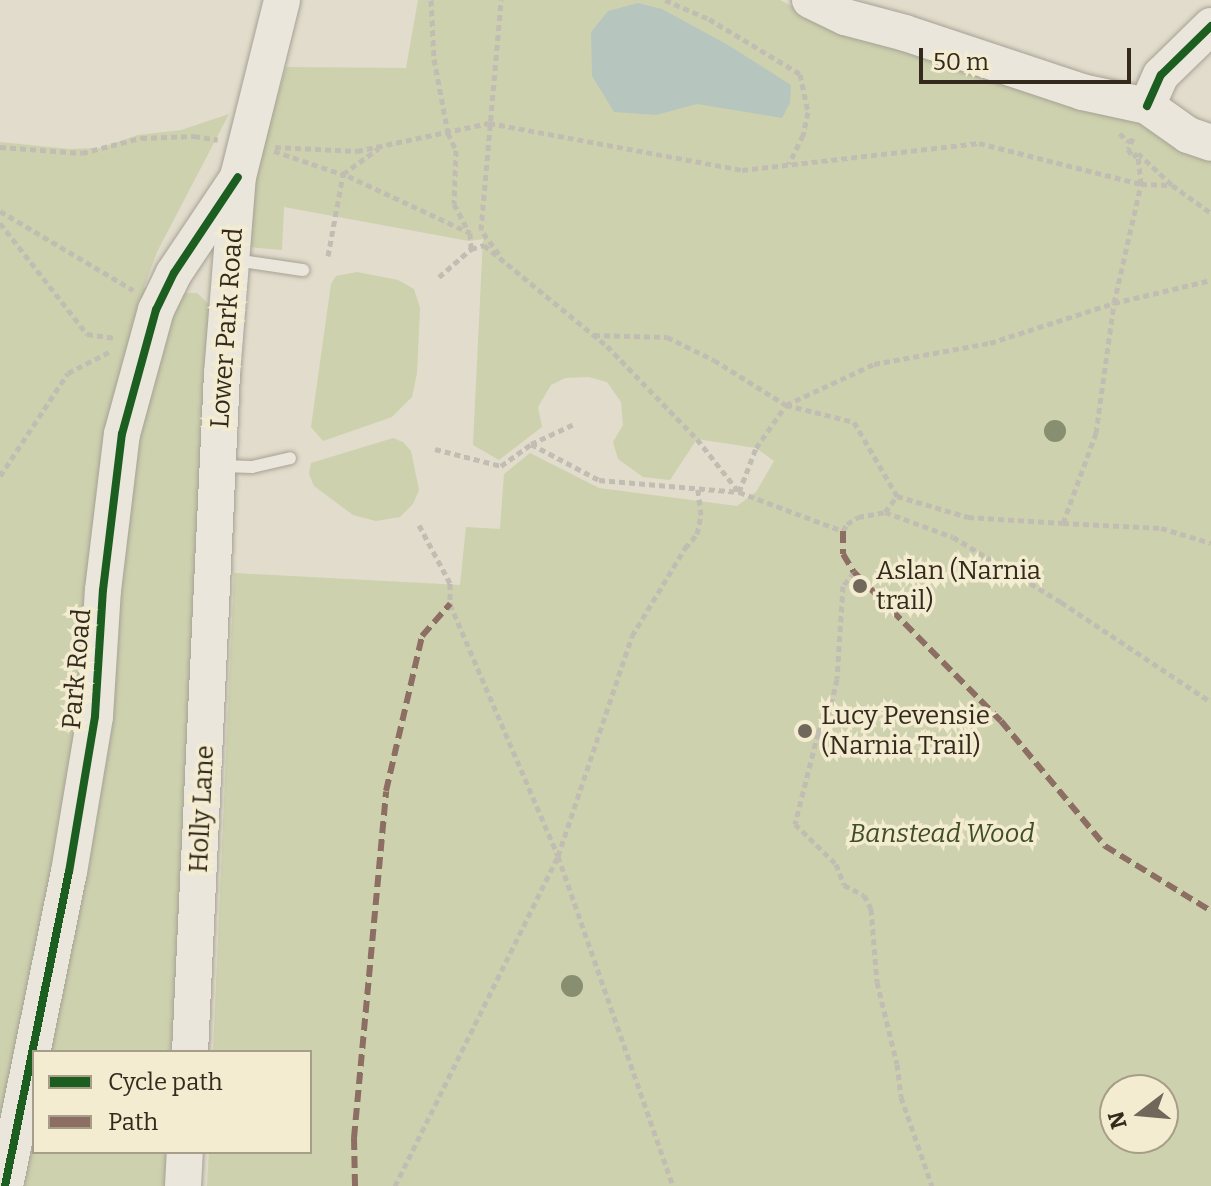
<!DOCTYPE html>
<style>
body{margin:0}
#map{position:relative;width:1211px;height:1186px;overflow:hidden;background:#e1dccb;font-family:Bitter,serif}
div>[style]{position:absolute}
.green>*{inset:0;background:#cdd1ae}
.water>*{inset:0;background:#b6c6be}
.path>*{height:5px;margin-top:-2.5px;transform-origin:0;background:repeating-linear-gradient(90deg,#c2bdb3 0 6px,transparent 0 10px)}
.roads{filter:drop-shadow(0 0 2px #a6a194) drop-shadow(0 0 2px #a6a194)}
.lane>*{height:12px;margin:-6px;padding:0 6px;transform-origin:6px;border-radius:6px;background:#eae6db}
.secondary>*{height:36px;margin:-18px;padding:0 18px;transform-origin:18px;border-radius:18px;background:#eae6db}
.quiet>*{height:6px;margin-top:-3px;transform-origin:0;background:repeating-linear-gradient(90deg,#8d6e63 0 12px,transparent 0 18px)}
.cycleway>*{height:8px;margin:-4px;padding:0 4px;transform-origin:4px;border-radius:4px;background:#1b5e20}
.trees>*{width:22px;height:22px;margin:-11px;border-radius:50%;background:#888e70}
.dots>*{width:22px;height:22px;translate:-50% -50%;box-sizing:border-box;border:4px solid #f3ecd0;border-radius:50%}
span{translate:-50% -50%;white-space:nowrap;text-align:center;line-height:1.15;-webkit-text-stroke:7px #f3ecd0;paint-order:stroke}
.street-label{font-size:26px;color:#332a1d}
.poi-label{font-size:26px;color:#332a1d}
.left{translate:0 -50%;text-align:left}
.park-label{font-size:26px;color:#404e25;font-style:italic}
.legend{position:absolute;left:32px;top:1050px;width:280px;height:104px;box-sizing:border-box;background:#f3ecd0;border:2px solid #a69e88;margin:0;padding:10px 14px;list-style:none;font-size:24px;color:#332a1d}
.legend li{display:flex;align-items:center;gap:16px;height:40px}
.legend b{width:40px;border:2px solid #a69e88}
.north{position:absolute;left:1099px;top:1074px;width:80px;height:80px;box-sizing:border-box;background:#f3ecd0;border:2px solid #a69e88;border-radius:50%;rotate:254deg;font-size:22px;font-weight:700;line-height:32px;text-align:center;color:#332a1d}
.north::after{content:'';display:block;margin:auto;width:28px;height:36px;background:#70685a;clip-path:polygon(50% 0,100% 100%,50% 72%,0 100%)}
.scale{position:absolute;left:919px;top:48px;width:212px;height:36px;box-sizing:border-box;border:4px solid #332a1d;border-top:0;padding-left:10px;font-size:24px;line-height:28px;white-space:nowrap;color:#332a1d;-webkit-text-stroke:6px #f3ecd0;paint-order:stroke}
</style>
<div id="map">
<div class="green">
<div style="clip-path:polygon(evenodd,418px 0,780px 0,834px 28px,1211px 143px,1211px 1186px,207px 1186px,209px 1152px,310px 1152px,310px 1052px,213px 1052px,234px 573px,460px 585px,466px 527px,500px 529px,504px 474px,530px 453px,599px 488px,737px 506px,756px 492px,774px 461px,756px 448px,697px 439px,670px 480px,643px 477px,618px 459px,613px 442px,623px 425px,621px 402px,607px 382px,589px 377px,565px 378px,551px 385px,538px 407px,542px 427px,499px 460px,473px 445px,483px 239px,469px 241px,284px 207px,282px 250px,250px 247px,254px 179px,286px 67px,406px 68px,418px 0,1115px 1090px,1163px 1090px,1163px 1138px,1115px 1138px,1115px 1090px)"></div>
<div style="clip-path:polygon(229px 114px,157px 252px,144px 287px,175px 301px,185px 293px,197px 293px,210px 305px,190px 805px,171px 1052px,34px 1052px,34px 1152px,169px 1152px,169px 1186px,0 1186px,0 142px,70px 149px,100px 148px,138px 135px,181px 130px)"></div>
<div style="clip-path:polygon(357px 272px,398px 280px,414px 289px,420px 308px,417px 373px,412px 397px,392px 417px,323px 441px,311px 427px,331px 284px,336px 276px)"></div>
<div style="clip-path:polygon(393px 438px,403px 442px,411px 451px,419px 490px,413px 504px,400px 517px,376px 521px,353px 515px,314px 486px,309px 474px,311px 463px)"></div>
</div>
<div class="water">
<div style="clip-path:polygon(638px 3px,662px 9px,728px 45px,791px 85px,790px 103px,782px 118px,697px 104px,656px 115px,614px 112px,592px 76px,591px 32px,608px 11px)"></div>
</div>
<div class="path">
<div style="left:431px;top:0;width:59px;rotate:87.1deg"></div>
<div style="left:434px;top:59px;width:75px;rotate:79.3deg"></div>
<div style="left:448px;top:133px;width:19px;rotate:65deg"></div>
<div style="left:456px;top:150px;width:54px;rotate:92.1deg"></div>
<div style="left:454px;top:204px;width:32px;rotate:62deg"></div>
<div style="left:665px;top:0;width:48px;rotate:23.4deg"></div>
<div style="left:709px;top:19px;width:106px;rotate:31.1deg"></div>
<div style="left:800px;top:74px;width:39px;rotate:78deg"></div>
<div style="left:808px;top:112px;width:24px;rotate:102deg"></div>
<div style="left:803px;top:135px;width:32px;rotate:116deg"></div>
<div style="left:1120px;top:133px;width:11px;rotate:52deg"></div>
<div style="left:1127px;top:142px;width:10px;rotate:-24deg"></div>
<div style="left:1133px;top:138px;width:12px;rotate:114deg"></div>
<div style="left:1128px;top:149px;width:9px;rotate:58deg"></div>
<div style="left:1133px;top:157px;width:6px;rotate:-39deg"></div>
<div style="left:1138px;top:153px;width:47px;rotate:43.3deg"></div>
<div style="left:1172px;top:185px;width:48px;rotate:35.7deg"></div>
<div style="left:0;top:147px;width:82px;rotate:4.2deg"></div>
<div style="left:82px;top:153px;width:61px;rotate:-14.3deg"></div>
<div style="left:141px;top:138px;width:53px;rotate:-2.2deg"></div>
<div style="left:194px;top:136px;width:24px;rotate:9deg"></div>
<div style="left:275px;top:147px;width:82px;rotate:2.8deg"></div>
<div style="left:357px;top:151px;width:135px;rotate:-12deg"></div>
<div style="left:489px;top:123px;width:257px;rotate:10.5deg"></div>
<div style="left:742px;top:170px;width:239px;rotate:-6.5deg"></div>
<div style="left:979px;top:143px;width:167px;rotate:14.2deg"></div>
<div style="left:1141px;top:184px;width:31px;rotate:2deg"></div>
<div style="left:274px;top:151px;width:78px;rotate:18.7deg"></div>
<div style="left:348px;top:176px;width:135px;rotate:25deg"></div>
<div style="left:470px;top:233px;width:16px;rotate:86deg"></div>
<div style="left:471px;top:249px;width:14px;rotate:-17deg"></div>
<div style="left:484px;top:245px;width:159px;rotate:39.4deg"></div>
<div style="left:607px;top:346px;width:129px;rotate:45.9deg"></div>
<div style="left:697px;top:439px;width:68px;rotate:51.6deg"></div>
<div style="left:739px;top:492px;width:111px;rotate:20.6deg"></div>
<div style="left:843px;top:531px;width:8px;rotate:-60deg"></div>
<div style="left:847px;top:524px;width:13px;rotate:-32deg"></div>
<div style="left:858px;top:517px;width:27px;rotate:-10deg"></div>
<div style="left:885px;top:512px;width:72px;rotate:20.2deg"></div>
<div style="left:953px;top:537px;width:126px;rotate:31deg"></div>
<div style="left:1061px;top:602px;width:180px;rotate:33.7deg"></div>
<div style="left:0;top:211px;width:155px;rotate:30.7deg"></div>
<div style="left:0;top:223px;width:141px;rotate:51.9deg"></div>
<div style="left:87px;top:334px;width:29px;rotate:8deg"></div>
<div style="left:499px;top:254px;width:30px;rotate:-127deg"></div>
<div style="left:481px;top:230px;width:231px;rotate:-85deg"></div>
<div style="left:328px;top:256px;width:83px;rotate:-79.6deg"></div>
<div style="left:343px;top:174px;width:44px;rotate:-35.8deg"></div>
<div style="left:439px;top:277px;width:43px;rotate:-41.2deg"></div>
<div style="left:594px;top:335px;width:73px;rotate:1.6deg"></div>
<div style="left:667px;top:337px;width:52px;rotate:26.1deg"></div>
<div style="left:714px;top:360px;width:85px;rotate:32deg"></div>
<div style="left:786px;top:405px;width:70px;rotate:14deg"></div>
<div style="left:854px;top:422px;width:86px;rotate:59.8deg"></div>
<div style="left:531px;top:444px;width:47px;rotate:-24.9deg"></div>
<div style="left:435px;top:449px;width:68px;rotate:14.4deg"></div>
<div style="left:501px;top:466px;width:37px;rotate:-36deg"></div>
<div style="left:531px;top:444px;width:77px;rotate:27.9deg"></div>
<div style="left:599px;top:480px;width:141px;rotate:4.9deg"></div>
<div style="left:739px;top:492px;width:47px;rotate:-68.9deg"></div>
<div style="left:756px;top:448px;width:52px;rotate:-55.1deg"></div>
<div style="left:786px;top:405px;width:97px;rotate:-25deg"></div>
<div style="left:874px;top:364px;width:118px;rotate:-10.3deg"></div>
<div style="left:990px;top:343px;width:130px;rotate:-17.9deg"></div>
<div style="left:1114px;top:303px;width:122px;rotate:-77.2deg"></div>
<div style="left:1141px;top:184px;width:31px;rotate:-96deg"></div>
<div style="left:0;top:476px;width:123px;rotate:-56.6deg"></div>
<div style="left:68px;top:373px;width:48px;rotate:-27.1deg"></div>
<div style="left:885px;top:512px;width:20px;rotate:-53deg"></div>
<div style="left:897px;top:496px;width:74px;rotate:16.5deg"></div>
<div style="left:968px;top:517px;width:95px;rotate:3.6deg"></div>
<div style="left:1063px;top:523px;width:96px;rotate:-69.9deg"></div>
<div style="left:1096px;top:433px;width:131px;rotate:-82.1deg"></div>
<div style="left:1114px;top:303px;width:100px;rotate:-13.3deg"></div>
<div style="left:1063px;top:523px;width:98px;rotate:2.9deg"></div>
<div style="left:1161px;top:528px;width:52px;rotate:16.7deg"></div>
<div style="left:419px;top:525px;width:66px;rotate:61.9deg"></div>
<div style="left:450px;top:583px;width:21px;rotate:90deg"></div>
<div style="left:450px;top:604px;width:274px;rotate:66.8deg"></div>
<div style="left:558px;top:856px;width:349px;rotate:70.8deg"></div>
<div style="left:854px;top:572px;width:18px;rotate:128deg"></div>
<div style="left:843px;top:586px;width:93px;rotate:93.7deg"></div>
<div style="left:837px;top:679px;width:32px;rotate:103deg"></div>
<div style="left:830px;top:710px;width:26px;rotate:118deg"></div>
<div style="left:818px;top:733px;width:94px;rotate:104.2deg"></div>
<div style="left:795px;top:824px;width:57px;rotate:44.3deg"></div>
<div style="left:836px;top:864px;width:22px;rotate:69deg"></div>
<div style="left:844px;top:885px;width:22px;rotate:27deg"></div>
<div style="left:864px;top:895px;width:16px;rotate:63deg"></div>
<div style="left:871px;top:909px;width:73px;rotate:85.3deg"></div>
<div style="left:877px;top:982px;width:84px;rotate:76.3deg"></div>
<div style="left:897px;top:1064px;width:33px;rotate:83deg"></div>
<div style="left:901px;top:1097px;width:94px;rotate:70.8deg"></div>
<div style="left:395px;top:1186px;width:368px;rotate:-63.7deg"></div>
<div style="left:558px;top:856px;width:232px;rotate:-71.4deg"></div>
<div style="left:632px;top:636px;width:103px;rotate:-58.9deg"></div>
<div style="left:685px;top:548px;width:18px;rotate:-49deg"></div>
<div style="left:697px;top:534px;width:19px;rotate:-78deg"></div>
<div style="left:701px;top:515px;width:26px;rotate:-97deg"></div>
</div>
<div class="roads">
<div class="lane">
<div style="left:235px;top:260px;width:69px;rotate:8.4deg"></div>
<div style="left:222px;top:466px;width:30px;rotate:2deg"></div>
<div style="left:252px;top:467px;width:39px;rotate:-13deg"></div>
</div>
<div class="secondary">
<div style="left:810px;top:0;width:39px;rotate:26deg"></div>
<div style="left:845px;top:17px;width:62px;rotate:14.9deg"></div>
<div style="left:905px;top:33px;width:187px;rotate:18.4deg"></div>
<div style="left:1082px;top:92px;width:66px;rotate:12.2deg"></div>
<div style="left:1147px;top:106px;width:50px;rotate:35.3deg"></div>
<div style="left:1188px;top:135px;width:24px;rotate:19deg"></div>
<div style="left:1147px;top:106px;width:34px;rotate:-66deg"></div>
<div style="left:1161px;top:75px;width:70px;rotate:-44.4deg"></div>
<div style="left:190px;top:1052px;width:679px;rotate:-87.3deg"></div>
<div style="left:222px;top:374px;width:198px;rotate:-85.4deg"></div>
<div style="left:238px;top:177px;width:182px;rotate:-76deg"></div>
<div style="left:5px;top:1186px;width:320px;rotate:-78.5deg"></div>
<div style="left:69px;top:872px;width:158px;rotate:-80.5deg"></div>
<div style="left:95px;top:716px;width:126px;rotate:-86.4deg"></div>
<div style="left:103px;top:590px;width:157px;rotate:-83.1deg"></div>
<div style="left:122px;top:434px;width:129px;rotate:-74.7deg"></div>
<div style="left:156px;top:310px;width:41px;rotate:-64.1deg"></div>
<div style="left:174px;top:273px;width:113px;rotate:-56.2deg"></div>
<div style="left:183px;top:1186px;width:34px;rotate:-87deg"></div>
</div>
</div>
<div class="quiet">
<div style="left:843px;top:531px;width:23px;rotate:90deg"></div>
<div style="left:843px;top:554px;width:21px;rotate:59deg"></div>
<div style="left:854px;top:572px;width:209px;rotate:45.4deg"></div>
<div style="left:1001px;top:721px;width:163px;rotate:50.2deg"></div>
<div style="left:1105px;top:846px;width:124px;rotate:31.5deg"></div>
<div style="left:355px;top:1186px;width:48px;rotate:-91.2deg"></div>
<div style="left:354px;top:1138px;width:348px;rotate:-84.7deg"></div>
<div style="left:386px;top:791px;width:159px;rotate:-76.9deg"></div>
<div style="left:422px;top:636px;width:43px;rotate:-48.8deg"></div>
</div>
<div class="cycleway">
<div style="left:1147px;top:106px;width:34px;rotate:-66deg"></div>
<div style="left:1161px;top:75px;width:70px;rotate:-44.4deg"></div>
<div style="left:5px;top:1186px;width:320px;rotate:-78.5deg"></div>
<div style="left:69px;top:872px;width:158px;rotate:-80.5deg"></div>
<div style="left:95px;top:716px;width:126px;rotate:-86.4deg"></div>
<div style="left:103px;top:590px;width:157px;rotate:-83.1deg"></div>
<div style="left:122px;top:434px;width:129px;rotate:-74.7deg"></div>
<div style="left:156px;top:310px;width:41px;rotate:-64.1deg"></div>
<div style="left:174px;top:273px;width:115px;rotate:-56.3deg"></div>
</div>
<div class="trees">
<div style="left:1055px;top:431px"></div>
<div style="left:572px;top:986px"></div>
</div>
<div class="dots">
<div style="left:860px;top:586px;background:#70685a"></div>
<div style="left:805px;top:731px;background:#70685a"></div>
</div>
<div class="street-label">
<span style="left:227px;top:328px;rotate:-86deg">Lower Park Road</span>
<span style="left:77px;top:669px;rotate:-85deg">Park Road</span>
<span style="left:202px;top:809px;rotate:-87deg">Holly Lane</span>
</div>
<div class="poi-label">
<span class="left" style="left:876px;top:586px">Aslan (Narnia<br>trail)</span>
<span class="left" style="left:821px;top:731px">Lucy Pevensie<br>(Narnia Trail)</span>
</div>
<div class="park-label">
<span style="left:942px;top:834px">Banstead Wood</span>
</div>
<ul class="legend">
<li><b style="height:10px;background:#1b5e20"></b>Cycle path</li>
<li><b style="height:10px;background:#8d6e63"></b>Path</li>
</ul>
<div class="north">N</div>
<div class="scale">50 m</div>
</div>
